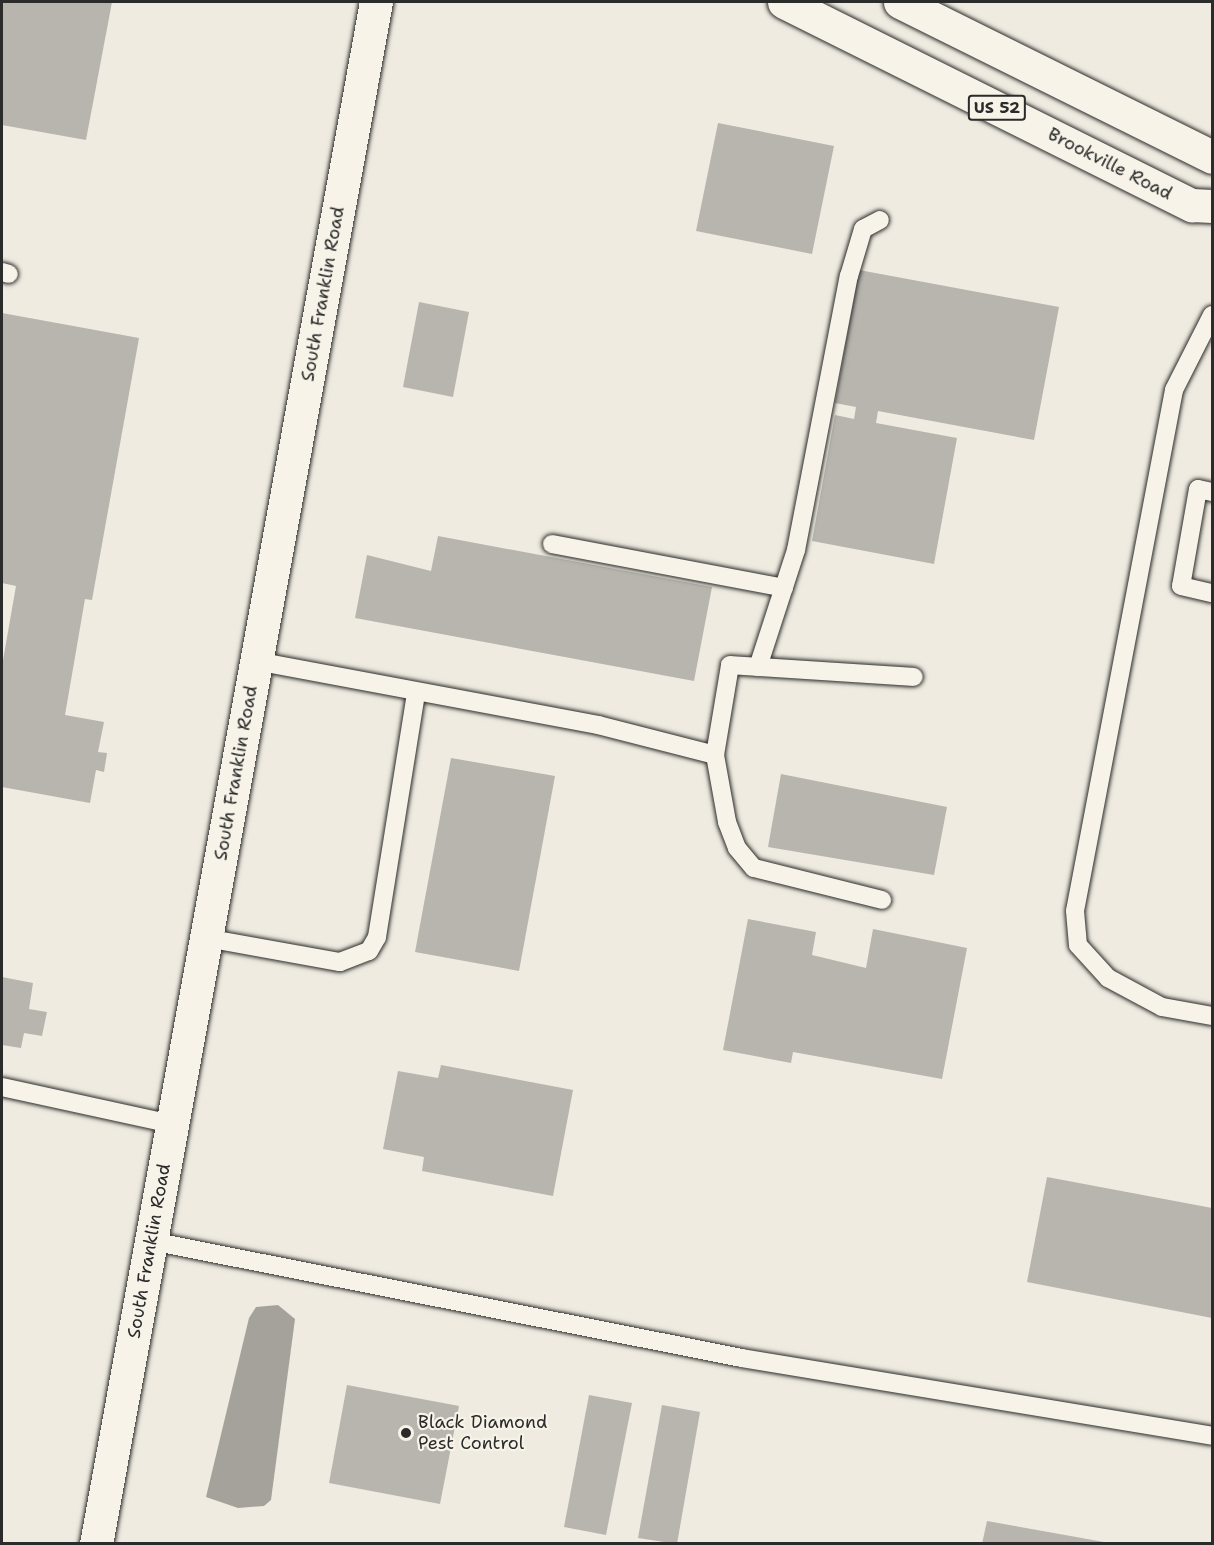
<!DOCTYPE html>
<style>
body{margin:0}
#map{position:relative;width:1214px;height:1545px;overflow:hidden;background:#efebe0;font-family:"Shantell Sans",sans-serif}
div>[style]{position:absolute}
.water>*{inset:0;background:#a4a29a}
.building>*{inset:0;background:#b8b5ae}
.roads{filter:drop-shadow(0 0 2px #2b2b2b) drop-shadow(0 0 2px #2b2b2b)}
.lane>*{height:18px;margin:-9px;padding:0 9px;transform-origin:9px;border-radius:9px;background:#f7f3e8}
.secondary>*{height:33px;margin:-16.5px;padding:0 16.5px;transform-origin:16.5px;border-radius:16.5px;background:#f7f3e8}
.primary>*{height:33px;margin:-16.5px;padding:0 16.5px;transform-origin:16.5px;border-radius:16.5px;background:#f7f3e8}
.dots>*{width:16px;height:16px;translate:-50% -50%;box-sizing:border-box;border:3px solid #f7f3e8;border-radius:50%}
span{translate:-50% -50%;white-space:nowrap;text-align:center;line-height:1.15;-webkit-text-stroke:4.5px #f7f3e8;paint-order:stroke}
.shield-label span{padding:2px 4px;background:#f7f3e8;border:2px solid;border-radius:4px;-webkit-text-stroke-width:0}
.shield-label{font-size:16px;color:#2b2b2b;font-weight:700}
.street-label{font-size:18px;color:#2b2b2b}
.poi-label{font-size:18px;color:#2b2b2b}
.left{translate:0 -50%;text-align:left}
.frame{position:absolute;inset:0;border:3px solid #2b2b2b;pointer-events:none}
</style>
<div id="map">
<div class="water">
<div style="clip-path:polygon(278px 1305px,295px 1319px,271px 1500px,264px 1506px,238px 1508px,206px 1497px,249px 1318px,256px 1307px)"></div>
</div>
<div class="building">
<div style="clip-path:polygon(2px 2px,112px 2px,86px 140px,2px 125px)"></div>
<div style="clip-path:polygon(718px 123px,834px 146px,812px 254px,696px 231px)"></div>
<div style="clip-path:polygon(859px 270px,1059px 307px,1034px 440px,878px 411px,876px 423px,957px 438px,934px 564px,812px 541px,835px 415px,854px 419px,856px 407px,835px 403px)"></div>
<div style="clip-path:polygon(419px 302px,469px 312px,453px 397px,403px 387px)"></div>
<div style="clip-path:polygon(2px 313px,139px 338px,92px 600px,85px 599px,65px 715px,104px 722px,98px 752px,107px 753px,104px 772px,96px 770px,90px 803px,2px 787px,2px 666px,16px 586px,2px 583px)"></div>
<div style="clip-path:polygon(438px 536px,712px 587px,694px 681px,355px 618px,367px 555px,431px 571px)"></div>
<div style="clip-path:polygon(451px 758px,555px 776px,519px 971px,415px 952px)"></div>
<div style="clip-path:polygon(781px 774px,947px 807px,934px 875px,768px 847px)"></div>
<div style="clip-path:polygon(748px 919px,816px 932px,812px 955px,866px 968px,873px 929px,967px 948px,942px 1079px,793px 1052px,791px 1063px,723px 1050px)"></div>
<div style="clip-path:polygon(2px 977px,33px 983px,29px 1009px,47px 1012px,42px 1036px,24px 1033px,21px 1048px,2px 1045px)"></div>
<div style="clip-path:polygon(441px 1065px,573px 1090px,553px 1196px,422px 1171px,424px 1157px,383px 1149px,398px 1071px,438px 1078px)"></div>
<div style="clip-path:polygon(1047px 1177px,1212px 1208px,1212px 1318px,1027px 1282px)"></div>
<div style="clip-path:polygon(347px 1385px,459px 1406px,440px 1504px,329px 1483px)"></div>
<div style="clip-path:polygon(589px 1395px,632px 1403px,606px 1535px,564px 1527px)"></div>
<div style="clip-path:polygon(662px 1405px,700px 1412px,677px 1544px,638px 1538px)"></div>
<div style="clip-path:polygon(987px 1521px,1104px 1542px,1103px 1544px,982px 1544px)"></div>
</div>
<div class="roads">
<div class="lane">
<div style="left:2px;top:272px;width:7px;rotate:16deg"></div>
<div style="left:1212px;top:315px;width:84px;rotate:116.9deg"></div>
<div style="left:1174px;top:390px;width:530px;rotate:100.76deg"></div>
<div style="left:1075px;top:911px;width:34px;rotate:85deg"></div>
<div style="left:1078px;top:945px;width:45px;rotate:47.7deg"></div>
<div style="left:1108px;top:978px;width:61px;rotate:28.2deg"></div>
<div style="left:1162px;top:1007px;width:51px;rotate:10.2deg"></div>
<div style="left:1212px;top:492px;width:14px;rotate:-168deg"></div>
<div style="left:1198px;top:489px;width:98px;rotate:99.9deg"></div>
<div style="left:1181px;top:586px;width:32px;rotate:13deg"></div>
<div style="left:552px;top:544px;width:236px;rotate:10.7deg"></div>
<div style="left:256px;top:661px;width:348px;rotate:10.6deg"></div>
<div style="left:598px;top:725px;width:121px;rotate:14.4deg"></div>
<div style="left:715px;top:755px;width:91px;rotate:-80.5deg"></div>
<div style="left:730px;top:665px;width:184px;rotate:3.7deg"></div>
<div style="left:758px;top:667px;width:123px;rotate:-72deg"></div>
<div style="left:796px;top:550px;width:279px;rotate:-79.1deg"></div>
<div style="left:849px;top:276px;width:49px;rotate:-73.4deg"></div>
<div style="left:863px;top:229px;width:19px;rotate:-28deg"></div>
<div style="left:715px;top:755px;width:68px;rotate:79.8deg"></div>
<div style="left:727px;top:822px;width:28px;rotate:69deg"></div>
<div style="left:737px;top:848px;width:26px;rotate:50deg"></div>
<div style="left:754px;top:868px;width:132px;rotate:14deg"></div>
<div style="left:206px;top:938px;width:136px;rotate:10.2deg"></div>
<div style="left:340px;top:962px;width:31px;rotate:-21deg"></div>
<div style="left:369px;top:951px;width:16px;rotate:-60deg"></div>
<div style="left:377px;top:937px;width:247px;rotate:-80.9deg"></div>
<div style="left:2px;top:1087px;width:174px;rotate:12.3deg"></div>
<div style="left:151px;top:1241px;width:602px;rotate:11.2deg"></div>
<div style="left:742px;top:1358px;width:476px;rotate:9.4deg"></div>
</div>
<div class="secondary">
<div style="left:96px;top:1544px;width:1567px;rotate:-79.71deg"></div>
</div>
<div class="primary">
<div style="left:784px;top:2px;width:456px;rotate:26.5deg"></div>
<div style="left:1192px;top:205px;width:20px;rotate:3deg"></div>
<div style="left:900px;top:2px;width:348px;rotate:26.4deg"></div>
</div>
</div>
<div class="dots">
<div style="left:406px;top:1433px;background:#2b2b2b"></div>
</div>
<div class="shield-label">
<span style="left:997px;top:108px">US 52</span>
</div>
<div class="street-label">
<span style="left:1110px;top:164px;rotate:27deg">Brookville Road</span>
<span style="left:323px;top:294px;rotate:-80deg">South Franklin Road</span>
<span style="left:236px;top:773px;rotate:-80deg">South Franklin Road</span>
<span style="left:149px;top:1251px;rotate:-80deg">South Franklin Road</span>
</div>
<div class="poi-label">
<span class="left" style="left:418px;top:1433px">Black Diamond<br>Pest Control</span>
</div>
<div class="frame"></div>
</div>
